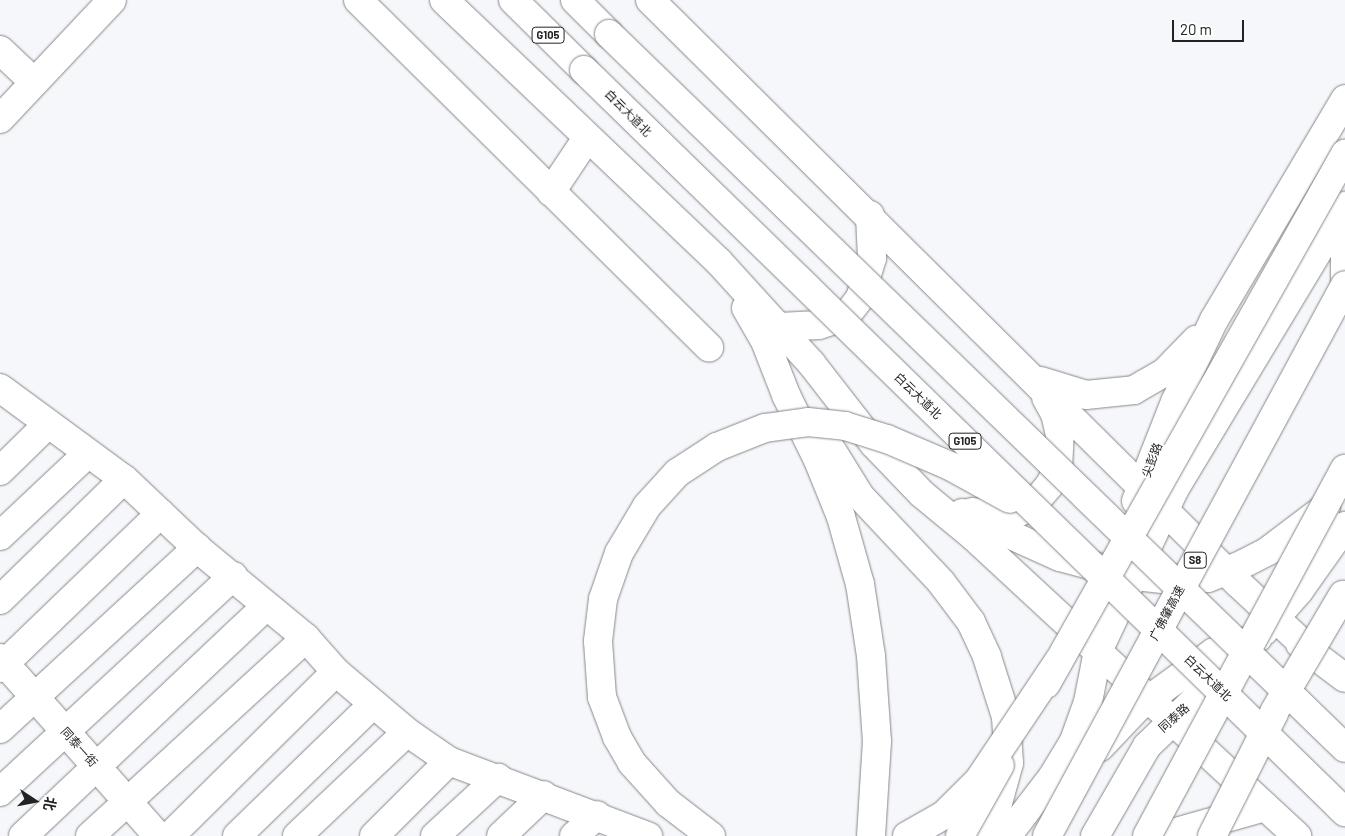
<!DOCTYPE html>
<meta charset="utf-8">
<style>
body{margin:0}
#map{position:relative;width:1345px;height:836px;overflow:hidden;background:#f6f7fa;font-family:Barlow,"Noto Sans SC",sans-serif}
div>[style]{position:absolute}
.roads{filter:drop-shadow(0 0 1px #868789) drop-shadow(0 0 1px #868789)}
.minor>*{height:28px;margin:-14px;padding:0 14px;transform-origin:14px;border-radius:14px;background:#fff}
.highway>*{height:28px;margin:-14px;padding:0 14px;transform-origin:14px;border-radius:14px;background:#fff}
.bridges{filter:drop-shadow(0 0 1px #868789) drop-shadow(0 0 1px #868789)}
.major-bridge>*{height:28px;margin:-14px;padding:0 14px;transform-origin:14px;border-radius:14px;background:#fff}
.highway-bridge>*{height:28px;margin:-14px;padding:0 14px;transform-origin:14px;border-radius:14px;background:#fff}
span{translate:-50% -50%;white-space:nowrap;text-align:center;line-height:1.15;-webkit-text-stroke:4px #fff;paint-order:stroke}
.shield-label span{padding:1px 4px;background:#fff;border:1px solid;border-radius:4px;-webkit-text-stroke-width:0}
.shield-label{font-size:11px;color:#222324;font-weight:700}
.street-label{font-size:12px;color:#222324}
.north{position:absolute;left:10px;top:776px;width:50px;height:50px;-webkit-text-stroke:4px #fff;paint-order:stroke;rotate:101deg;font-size:14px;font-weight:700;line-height:20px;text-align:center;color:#222324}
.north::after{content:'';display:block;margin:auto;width:18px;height:22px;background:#222324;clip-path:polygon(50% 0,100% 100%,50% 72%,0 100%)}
.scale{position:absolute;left:1172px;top:20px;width:72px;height:22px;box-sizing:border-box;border:2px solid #222324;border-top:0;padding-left:6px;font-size:15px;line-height:18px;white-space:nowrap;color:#222324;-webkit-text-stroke:4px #fff;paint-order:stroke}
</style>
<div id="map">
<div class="roads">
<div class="minor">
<div style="left:358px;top:0;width:494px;rotate:44.7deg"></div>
<div style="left:444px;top:0;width:380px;rotate:43.6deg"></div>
<div style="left:719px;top:262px;width:137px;rotate:47.7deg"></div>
<div style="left:811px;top:363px;width:103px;rotate:52.1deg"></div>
<div style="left:874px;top:444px;width:69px;rotate:46.2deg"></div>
<div style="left:922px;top:494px;width:66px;rotate:39.5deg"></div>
<div style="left:973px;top:536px;width:442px;rotate:42.8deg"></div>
<div style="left:650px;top:0;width:829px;rotate:44.76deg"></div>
<div style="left:1239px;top:584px;width:104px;rotate:43.1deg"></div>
<div style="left:0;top:50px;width:47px;rotate:43.3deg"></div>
<div style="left:0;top:119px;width:163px;rotate:-46.7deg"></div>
<div style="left:551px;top:192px;width:65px;rotate:-56.3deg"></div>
<div style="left:1345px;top:246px;width:32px;rotate:90deg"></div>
<div style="left:746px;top:308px;width:38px;rotate:60deg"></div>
<div style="left:765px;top:341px;width:58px;rotate:68.7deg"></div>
<div style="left:786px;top:395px;width:72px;rotate:63.8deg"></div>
<div style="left:818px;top:460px;width:61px;rotate:68deg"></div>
<div style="left:841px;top:517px;width:70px;rotate:74.2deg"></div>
<div style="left:860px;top:584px;width:73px;rotate:81.3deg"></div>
<div style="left:871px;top:656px;width:85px;rotate:86deg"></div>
<div style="left:877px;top:741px;width:95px;rotate:93.6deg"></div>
<div style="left:779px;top:327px;width:40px;rotate:-2.9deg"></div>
<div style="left:819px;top:325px;width:28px;rotate:-18deg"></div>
<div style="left:846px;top:316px;width:23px;rotate:-52deg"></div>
<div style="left:860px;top:298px;width:42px;rotate:-73.3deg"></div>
<div style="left:872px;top:258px;width:43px;rotate:-92.7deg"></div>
<div style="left:1041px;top:381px;width:47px;rotate:17.3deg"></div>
<div style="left:1086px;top:395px;width:48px;rotate:-5.9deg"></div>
<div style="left:1134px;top:390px;width:36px;rotate:-30deg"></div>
<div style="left:1165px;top:372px;width:45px;rotate:-45.9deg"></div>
<div style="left:0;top:388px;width:154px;rotate:36.3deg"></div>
<div style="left:124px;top:479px;width:100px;rotate:43.4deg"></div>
<div style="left:197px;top:548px;width:141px;rotate:39.5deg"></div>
<div style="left:306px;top:638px;width:45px;rotate:48.6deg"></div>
<div style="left:336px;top:672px;width:93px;rotate:40.2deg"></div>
<div style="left:407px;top:732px;width:51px;rotate:34.6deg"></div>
<div style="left:449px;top:761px;width:213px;rotate:20.7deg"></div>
<div style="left:823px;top:436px;width:70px;rotate:58.3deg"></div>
<div style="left:860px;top:496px;width:118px;rotate:46.7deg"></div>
<div style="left:941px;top:582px;width:50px;rotate:53.1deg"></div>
<div style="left:971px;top:622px;width:38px;rotate:65deg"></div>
<div style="left:987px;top:657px;width:63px;rotate:72.4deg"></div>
<div style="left:1006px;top:717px;width:46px;rotate:86.3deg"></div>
<div style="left:1009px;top:763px;width:76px;rotate:105.3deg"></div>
<div style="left:0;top:471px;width:67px;rotate:-44.4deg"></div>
<div style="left:1136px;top:501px;width:106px;rotate:-68.5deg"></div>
<div style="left:1175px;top:402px;width:91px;rotate:-64.6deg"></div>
<div style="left:1214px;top:320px;width:257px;rotate:-59.3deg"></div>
<div style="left:972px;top:512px;width:34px;rotate:7deg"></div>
<div style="left:1006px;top:516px;width:11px;rotate:-15deg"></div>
<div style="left:1017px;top:513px;width:17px;rotate:-25deg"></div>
<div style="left:1032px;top:506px;width:26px;rotate:-50deg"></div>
<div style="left:1049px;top:486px;width:20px;rotate:-63deg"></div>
<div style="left:1058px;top:468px;width:33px;rotate:-87deg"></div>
<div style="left:1060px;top:435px;width:22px;rotate:-103deg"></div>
<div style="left:1055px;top:414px;width:18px;rotate:-119deg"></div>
<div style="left:962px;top:513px;width:107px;rotate:24.2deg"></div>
<div style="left:1060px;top:557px;width:69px;rotate:15deg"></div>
<div style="left:1127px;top:575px;width:42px;rotate:6.8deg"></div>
<div style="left:1169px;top:580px;width:39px;rotate:-3deg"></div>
<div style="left:1208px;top:578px;width:31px;rotate:-21deg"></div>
<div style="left:1237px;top:567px;width:35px;rotate:-27deg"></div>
<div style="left:1268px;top:551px;width:73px;rotate:-37.2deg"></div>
<div style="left:0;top:536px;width:120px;rotate:-43.3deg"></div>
<div style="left:0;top:600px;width:173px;rotate:-44.3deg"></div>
<div style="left:1264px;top:631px;width:53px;rotate:-48.8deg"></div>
<div style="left:1299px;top:591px;width:80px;rotate:-54.7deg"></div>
<div style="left:1300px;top:644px;width:56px;rotate:37.1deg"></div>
<div style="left:0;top:658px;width:238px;rotate:48.4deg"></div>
<div style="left:0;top:668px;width:223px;rotate:-43.9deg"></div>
<div style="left:0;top:729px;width:268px;rotate:-42.6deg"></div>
<div style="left:1100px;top:747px;width:54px;rotate:-46.5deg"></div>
<div style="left:1137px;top:708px;width:95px;rotate:-36deg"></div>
<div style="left:1214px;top:652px;width:46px;rotate:-17.7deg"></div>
<div style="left:0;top:792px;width:318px;rotate:-42.8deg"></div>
<div style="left:23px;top:836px;width:335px;rotate:-43.4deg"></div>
<div style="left:90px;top:836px;width:293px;rotate:-42.5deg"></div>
<div style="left:170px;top:836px;width:233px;rotate:-44.7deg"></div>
<div style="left:237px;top:836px;width:190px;rotate:-44.1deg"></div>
<div style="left:297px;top:836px;width:151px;rotate:-43.4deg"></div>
<div style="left:374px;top:836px;width:106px;rotate:-45deg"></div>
<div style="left:435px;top:836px;width:86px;rotate:-42.6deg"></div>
<div style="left:501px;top:836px;width:59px;rotate:-43.6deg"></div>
<div style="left:574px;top:836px;width:31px;rotate:-42deg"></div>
<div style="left:1007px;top:836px;width:76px;rotate:-52.5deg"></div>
<div style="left:1053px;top:776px;width:41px;rotate:-59deg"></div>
<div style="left:1074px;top:741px;width:41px;rotate:-70.3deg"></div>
<div style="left:1088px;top:702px;width:67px;rotate:-78.9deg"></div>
<div style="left:1095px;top:836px;width:104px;rotate:-60deg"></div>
<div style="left:1147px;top:746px;width:114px;rotate:-43.9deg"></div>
<div style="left:1162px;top:836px;width:107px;rotate:-15.7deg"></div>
</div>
<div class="highway">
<div style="left:513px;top:0;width:100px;rotate:44.6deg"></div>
<div style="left:575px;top:0;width:48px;rotate:45deg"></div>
<div style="left:1098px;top:651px;width:178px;rotate:-64.7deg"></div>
<div style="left:1174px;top:490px;width:332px;rotate:-58.9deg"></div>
</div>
</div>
<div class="bridges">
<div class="major-bridge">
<div style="left:1046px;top:684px;width:609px;rotate:-60.57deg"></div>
<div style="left:1274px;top:712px;width:136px;rotate:-59.5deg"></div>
<div style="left:960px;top:836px;width:81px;rotate:-60.6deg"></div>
</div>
<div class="highway-bridge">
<div style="left:609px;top:34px;width:1025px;rotate:44.13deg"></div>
<div style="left:584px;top:70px;width:1063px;rotate:44.28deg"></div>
<div style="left:711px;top:836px;width:54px;rotate:-142.5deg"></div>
<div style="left:668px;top:803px;width:54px;rotate:-132deg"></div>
<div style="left:632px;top:763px;width:30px;rotate:-120deg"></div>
<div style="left:617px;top:737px;width:43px;rotate:-110.6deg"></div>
<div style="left:602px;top:697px;width:56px;rotate:-94.1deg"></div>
<div style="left:598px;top:641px;width:42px;rotate:-83.2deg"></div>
<div style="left:603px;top:599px;width:49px;rotate:-70.8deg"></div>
<div style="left:619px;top:553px;width:55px;rotate:-59.2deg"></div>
<div style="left:647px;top:506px;width:45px;rotate:-47.7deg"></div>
<div style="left:677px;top:473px;width:48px;rotate:-33deg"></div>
<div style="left:717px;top:447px;width:52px;rotate:-21.6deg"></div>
<div style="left:765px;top:428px;width:43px;rotate:-7.9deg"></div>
<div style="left:808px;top:422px;width:37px;rotate:6deg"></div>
<div style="left:845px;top:426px;width:44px;rotate:17.2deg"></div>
<div style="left:887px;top:439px;width:69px;rotate:23.2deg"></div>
<div style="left:950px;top:466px;width:68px;rotate:28.8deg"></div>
<div style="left:907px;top:836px;width:43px;rotate:-29.6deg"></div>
<div style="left:944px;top:815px;width:49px;rotate:-45deg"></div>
<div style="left:979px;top:780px;width:142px;rotate:-56.2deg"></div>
<div style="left:1047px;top:836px;width:626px;rotate:-61.59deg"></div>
<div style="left:1147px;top:836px;width:417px;rotate:-61.7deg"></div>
<div style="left:1212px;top:836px;width:138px;rotate:-63.2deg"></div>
</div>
</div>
<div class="shield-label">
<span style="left:548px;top:35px">G105</span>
<span style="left:965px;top:441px">G105</span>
<span style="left:1195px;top:560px">S8</span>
</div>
<div class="street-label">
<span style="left:628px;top:113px;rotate:45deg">白云大道北</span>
<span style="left:918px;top:396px;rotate:44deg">白云大道北</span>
<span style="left:1152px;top:460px;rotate:-69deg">尖彭路</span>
<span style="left:1167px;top:613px;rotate:-62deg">广佛肇高速</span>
<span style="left:1208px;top:678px;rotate:44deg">白云大道北</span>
<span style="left:1174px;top:718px;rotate:-42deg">同泰路</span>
<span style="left:79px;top:747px;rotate:48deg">同泰一街</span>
</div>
<div class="north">北</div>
<div class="scale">20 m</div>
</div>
